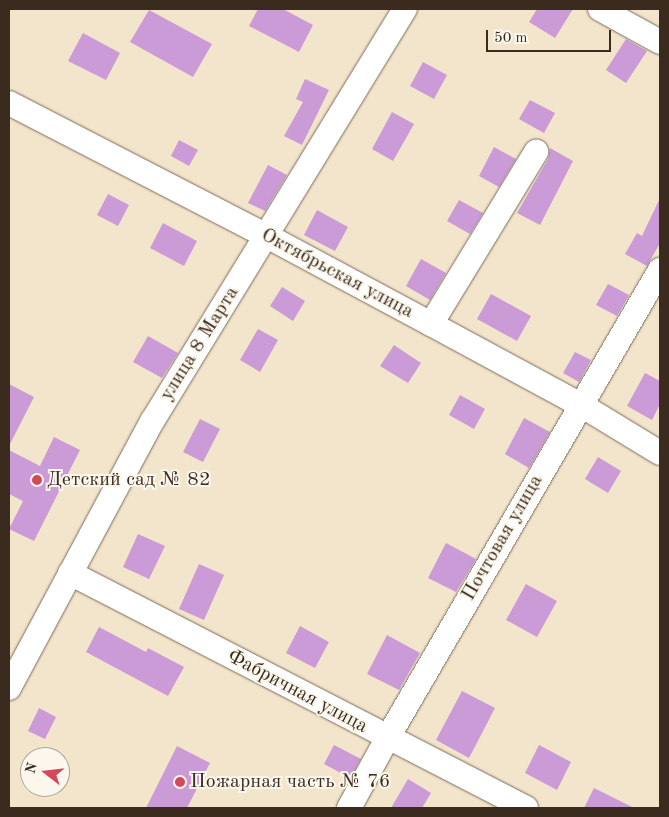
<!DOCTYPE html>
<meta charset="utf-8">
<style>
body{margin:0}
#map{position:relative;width:669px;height:817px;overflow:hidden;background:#f3e5cb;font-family:"Old Standard TT",serif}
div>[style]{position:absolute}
.building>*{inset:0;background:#ca9bd7}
.roads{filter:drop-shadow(0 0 1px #7b6b5b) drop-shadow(0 0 1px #7b6b5b)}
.minor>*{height:24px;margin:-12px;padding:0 12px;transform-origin:12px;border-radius:12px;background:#fff}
.dots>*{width:14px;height:14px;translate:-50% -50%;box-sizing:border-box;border:2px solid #fbf7ec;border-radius:50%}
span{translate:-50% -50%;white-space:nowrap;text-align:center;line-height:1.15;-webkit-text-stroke:4px #fbf7ec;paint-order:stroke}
.street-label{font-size:20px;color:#3b2a1e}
.poi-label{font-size:20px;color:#3b2a1e}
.left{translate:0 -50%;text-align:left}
.frame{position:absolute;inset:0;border:10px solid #3b2a1e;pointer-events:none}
.north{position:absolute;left:20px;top:747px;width:50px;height:50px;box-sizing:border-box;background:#fbf7ec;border:1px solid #aea59a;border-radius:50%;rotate:286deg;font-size:14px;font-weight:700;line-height:20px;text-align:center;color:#3b2a1e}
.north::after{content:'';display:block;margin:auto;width:18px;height:22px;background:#d1495b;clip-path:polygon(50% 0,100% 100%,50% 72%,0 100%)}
.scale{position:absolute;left:486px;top:30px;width:125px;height:22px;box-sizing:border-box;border:2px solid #3b2a1e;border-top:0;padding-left:6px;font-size:15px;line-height:18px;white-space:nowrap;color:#3b2a1e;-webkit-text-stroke:4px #fbf7ec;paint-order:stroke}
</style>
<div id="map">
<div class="building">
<div style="clip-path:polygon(258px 9px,283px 9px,313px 25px,299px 52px,249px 26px)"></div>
<div style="clip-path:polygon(537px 9px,573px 9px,555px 38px,529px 22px)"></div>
<div style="clip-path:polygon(149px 10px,212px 44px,193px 77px,130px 42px)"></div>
<div style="clip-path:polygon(83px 33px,120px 53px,106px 80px,68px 61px)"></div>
<div style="clip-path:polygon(626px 39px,647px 51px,626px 83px,606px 70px)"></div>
<div style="clip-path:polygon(423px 62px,447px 75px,434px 99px,410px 86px)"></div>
<div style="clip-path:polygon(305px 79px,329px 90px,302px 145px,284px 136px,303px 102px,296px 99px)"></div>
<div style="clip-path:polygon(530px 100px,555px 113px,544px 133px,519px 119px)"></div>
<div style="clip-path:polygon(392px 112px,414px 124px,393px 161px,372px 149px)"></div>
<div style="clip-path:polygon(179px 140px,198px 150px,189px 166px,171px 156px)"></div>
<div style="clip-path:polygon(494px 147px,516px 159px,499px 187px,479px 176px)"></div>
<div style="clip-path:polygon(550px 148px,573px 161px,540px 225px,517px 213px,548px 159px)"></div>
<div style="clip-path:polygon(268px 165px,287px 175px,265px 211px,248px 203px)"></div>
<div style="clip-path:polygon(108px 194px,129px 205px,118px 226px,97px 215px)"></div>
<div style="clip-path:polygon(660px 198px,660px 243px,647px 266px,625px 254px,637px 233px,642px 236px)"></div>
<div style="clip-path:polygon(459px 200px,483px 213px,470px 234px,447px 221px)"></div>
<div style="clip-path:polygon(317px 210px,348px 227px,335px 251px,304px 235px)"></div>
<div style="clip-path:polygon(163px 223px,197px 241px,184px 266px,150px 248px)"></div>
<div style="clip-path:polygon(421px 259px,446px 273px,430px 300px,406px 286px)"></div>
<div style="clip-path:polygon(608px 284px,629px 295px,617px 316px,596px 305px)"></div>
<div style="clip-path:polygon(282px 287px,305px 301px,293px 321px,270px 306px)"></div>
<div style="clip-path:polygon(491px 294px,531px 316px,517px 341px,477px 319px)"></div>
<div style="clip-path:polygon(258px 329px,278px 340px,260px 372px,240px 360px)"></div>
<div style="clip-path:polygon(148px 336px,178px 353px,162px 378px,133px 362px)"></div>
<div style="clip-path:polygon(394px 345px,421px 363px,408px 383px,380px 366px)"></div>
<div style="clip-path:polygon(575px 352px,591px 360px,579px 382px,563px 373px)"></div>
<div style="clip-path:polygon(645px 373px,660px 381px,660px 404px,652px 420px,627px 406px)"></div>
<div style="clip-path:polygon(9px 384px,34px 397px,9px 446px)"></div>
<div style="clip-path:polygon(460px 395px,485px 409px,474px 429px,449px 415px)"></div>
<div style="clip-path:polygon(524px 418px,550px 432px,529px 468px,505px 454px)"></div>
<div style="clip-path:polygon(200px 419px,220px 429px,203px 462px,183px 452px)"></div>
<div style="clip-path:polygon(54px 437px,80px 450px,34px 541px,9px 529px,23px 501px,9px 494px,9px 450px,40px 466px)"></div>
<div style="clip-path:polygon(598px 457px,621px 471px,608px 493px,585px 479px)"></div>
<div style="clip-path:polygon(138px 534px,165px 546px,149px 579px,123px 567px)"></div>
<div style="clip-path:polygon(446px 543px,476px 559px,456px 592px,428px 578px)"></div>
<div style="clip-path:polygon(199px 564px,224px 575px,204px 620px,179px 609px)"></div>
<div style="clip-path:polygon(526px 584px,557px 601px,537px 637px,506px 620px)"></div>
<div style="clip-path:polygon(300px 626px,329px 642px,315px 668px,286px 653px)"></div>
<div style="clip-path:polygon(99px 627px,146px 652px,148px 648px,184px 667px,168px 696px,86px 652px)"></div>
<div style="clip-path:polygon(387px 635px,420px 653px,399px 690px,367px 674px)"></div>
<div style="clip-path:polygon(462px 691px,495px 708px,469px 758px,436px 740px)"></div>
<div style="clip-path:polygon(39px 708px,56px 717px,45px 739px,28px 731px)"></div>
<div style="clip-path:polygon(334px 745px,361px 759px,350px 778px,324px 764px)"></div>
<div style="clip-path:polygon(539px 745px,571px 762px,557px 790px,525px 773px)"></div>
<div style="clip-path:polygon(177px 746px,210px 763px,187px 808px,146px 808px)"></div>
<div style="clip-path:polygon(408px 779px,431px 793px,422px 808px,391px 808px)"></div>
<div style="clip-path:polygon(594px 788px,634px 808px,584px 808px)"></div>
</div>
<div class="roads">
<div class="minor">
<div style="left:600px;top:9px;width:68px;rotate:28.8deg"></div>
<div style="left:9px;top:103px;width:290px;rotate:27.3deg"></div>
<div style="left:267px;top:236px;width:186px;rotate:28.2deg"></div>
<div style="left:431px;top:324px;width:170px;rotate:28.4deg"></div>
<div style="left:581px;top:405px;width:92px;rotate:31.3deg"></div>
<div style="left:431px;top:324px;width:202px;rotate:-58.6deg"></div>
<div style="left:70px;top:573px;width:513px;rotate:27.26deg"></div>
<div style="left:9px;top:688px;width:304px;rotate:-61.8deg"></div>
<div style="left:153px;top:420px;width:482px;rotate:-58.5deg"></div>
<div style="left:349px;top:808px;width:79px;rotate:-61.2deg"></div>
<div style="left:387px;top:739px;width:543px;rotate:-59.8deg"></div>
</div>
</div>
<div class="dots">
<div style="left:37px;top:480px;background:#d1495b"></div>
<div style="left:180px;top:782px;background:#d1495b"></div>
</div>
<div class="street-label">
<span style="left:337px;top:274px;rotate:28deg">Октябрьская улица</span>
<span style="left:200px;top:344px;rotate:-58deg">улица 8 Марта</span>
<span style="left:503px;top:538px;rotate:-60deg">Почтовая улица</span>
<span style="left:297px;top:692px;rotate:28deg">Фабричная улица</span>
</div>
<div class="poi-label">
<span class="left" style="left:47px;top:480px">Детский сад № 82</span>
<span class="left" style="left:190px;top:782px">Пожарная часть № 76</span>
</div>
<div class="frame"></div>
<div class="north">N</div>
<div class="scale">50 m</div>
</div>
